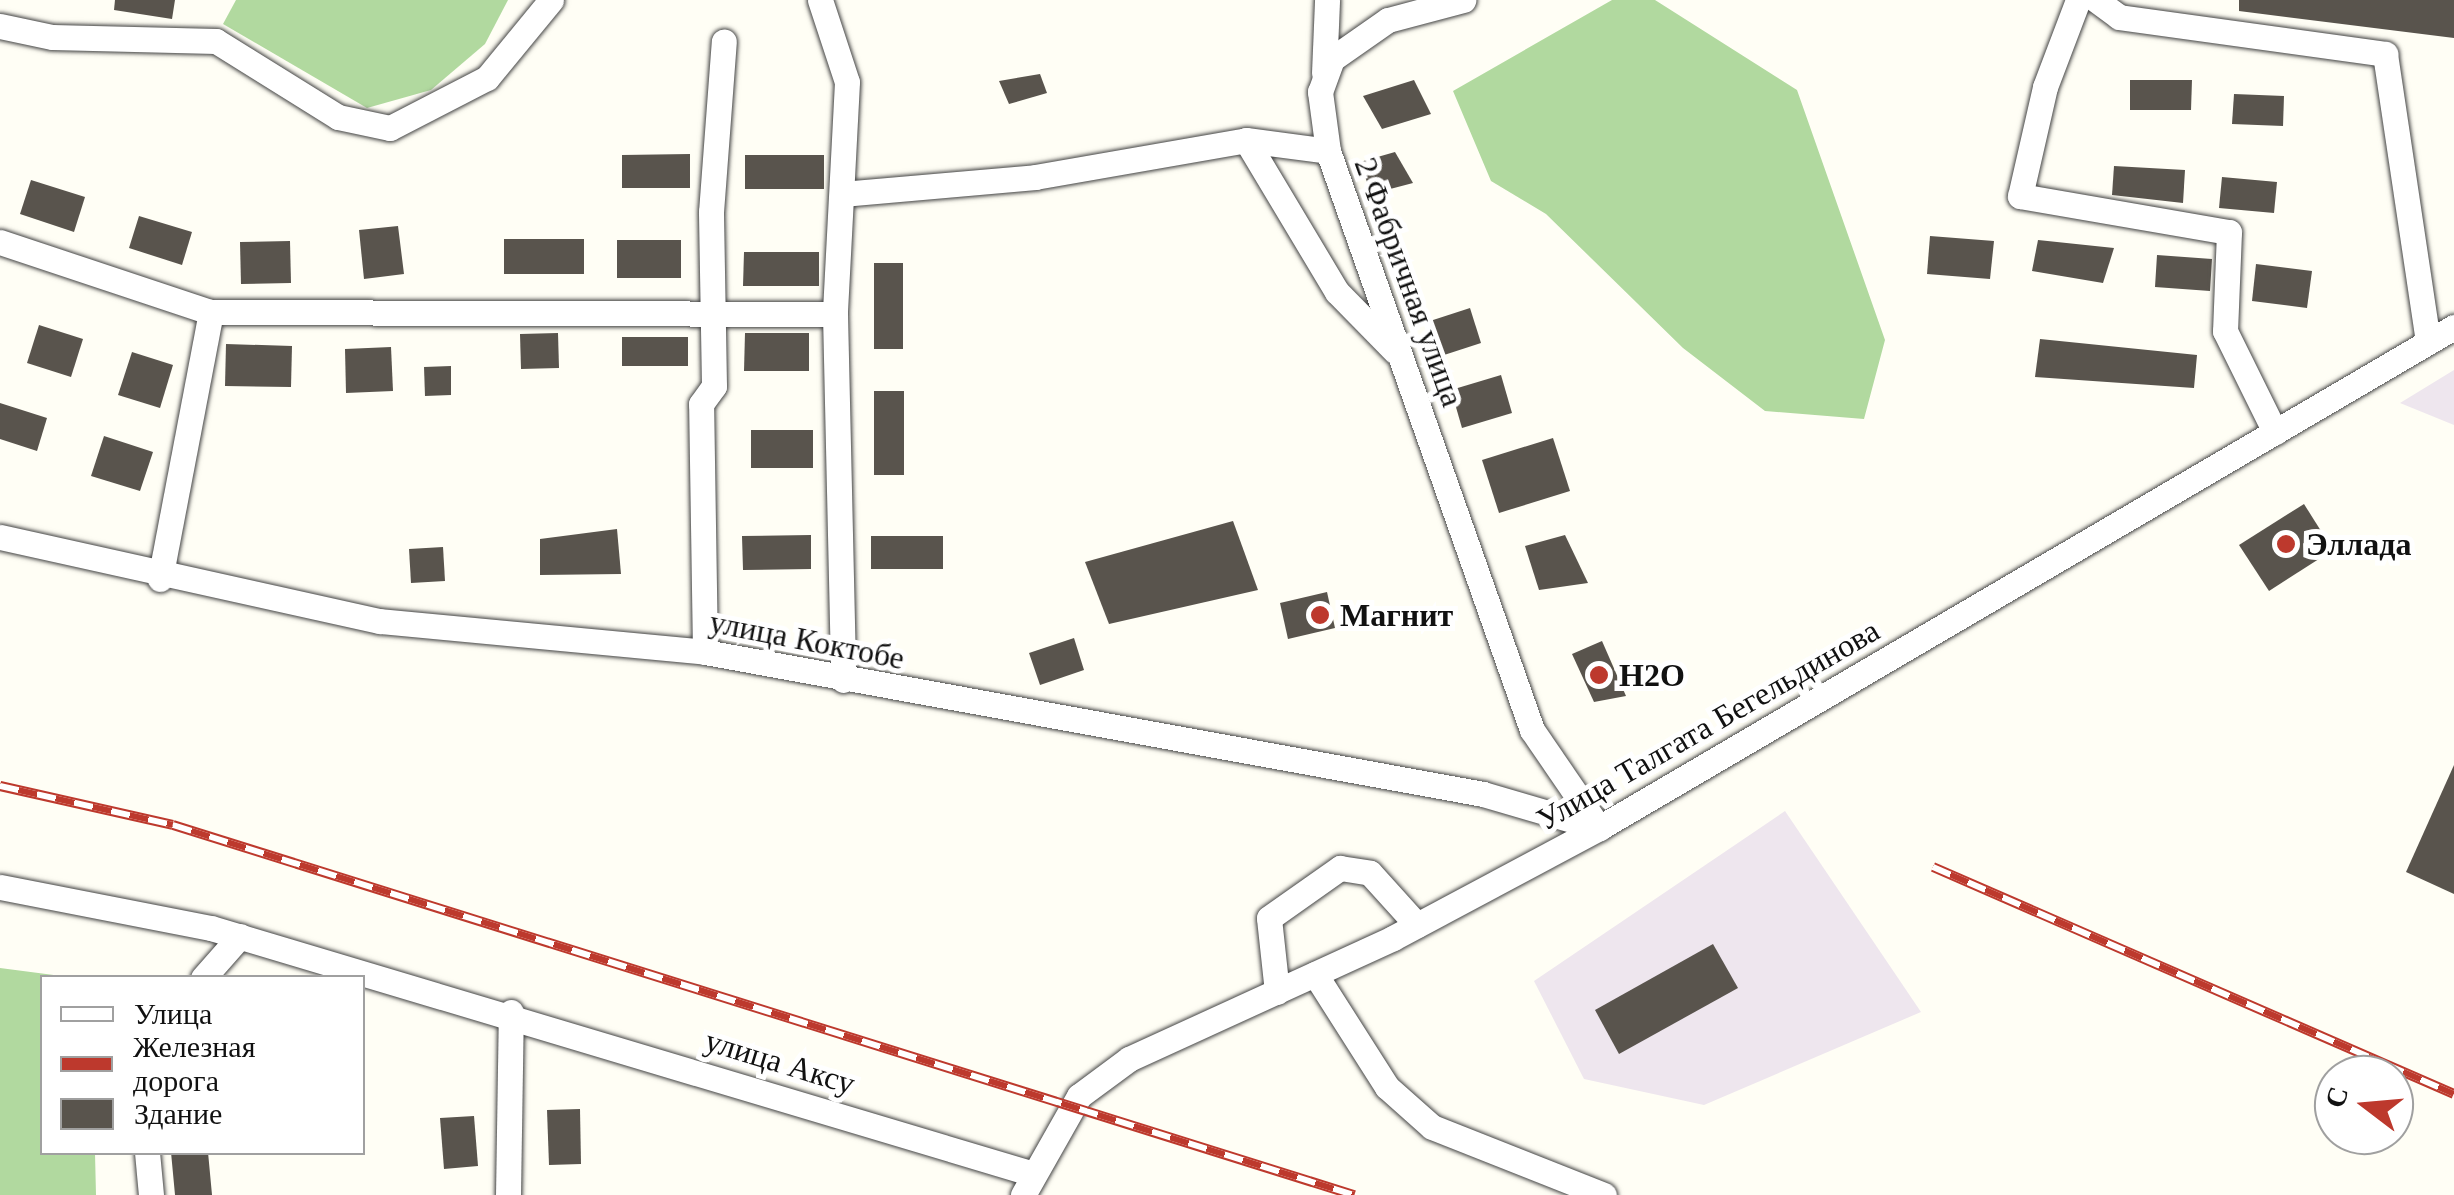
<!DOCTYPE html>
<meta charset="utf-8">
<style>
body{margin:0}
#map{position:relative;width:2454px;height:1195px;overflow:hidden;background:#fffef5;font-family:Georgia,serif}
div>[style]{position:absolute}
.industrial>*{inset:0;background:#eee6ee}
.forest>*{inset:0;background:#b1d99f}
.building>*{inset:0;background:#59544d}
.roads{filter:drop-shadow(0 0 2px #444) drop-shadow(0 0 2px #444)}
.minor>*{height:25px;margin:-12.5px;padding:0 12.5px;transform-origin:12.5px;border-radius:12.5px;background:#fff}
.rail>*{height:10px;margin-top:-5px;transform-origin:0;background:repeating-linear-gradient(90deg,#fff 0 19px,#bd392d 0 38px);box-sizing:border-box;border-block:2px solid #bd392d}
.dots>*{width:28px;height:28px;translate:-50% -50%;box-sizing:border-box;border:5px solid #fff;border-radius:50%}
span{translate:-50% -50%;white-space:nowrap;text-align:center;line-height:1.15;-webkit-text-stroke:10px #fff;paint-order:stroke}
.street-label{font-size:32px;color:#111}
.poi-label{font-size:32px;color:#111;font-weight:700}
.left{translate:0 -50%;text-align:left}
.legend{position:absolute;left:40px;top:975px;width:325px;height:180px;box-sizing:border-box;background:#fff;border:2px solid #a0a0a0;margin:0;padding:12px 18px;list-style:none;font-size:30px;color:#111}
.legend li{display:flex;align-items:center;gap:20px;height:50px}
.legend b{width:50px;border:2px solid #a0a0a0}
.north{position:absolute;left:2314px;top:1055px;width:100px;height:100px;box-sizing:border-box;background:#fff;border:2px solid #a0a0a0;border-radius:50%;rotate:286deg;font-size:28px;font-weight:700;line-height:40px;text-align:center;color:#111}
.north::after{content:'';display:block;margin:auto;width:35px;height:45px;background:#bd392d;clip-path:polygon(50% 0,100% 100%,50% 72%,0 100%)}
</style>
<div id="map">
<div class="industrial">
<div style="clip-path:polygon(2454px 370px,2454px 425px,2400px 403px)"></div>
<div style="clip-path:polygon(1785px 811px,1921px 1012px,1704px 1105px,1584px 1079px,1534px 981px)"></div>
</div>
<div class="forest">
<div style="clip-path:polygon(236px 0,508px 0,485px 44px,431px 90px,367px 108px,223px 24px)"></div>
<div style="clip-path:polygon(1612px 0,1655px 0,1797px 90px,1885px 340px,1864px 419px,1765px 411px,1683px 348px,1546px 214px,1491px 181px,1453px 91px)"></div>
<div style="clip-path:polygon(0 968px,69px 977px,42px 978px,42px 1152px,95px 1153px,96px 1195px,0 1195px)"></div>
</div>
<div class="building">
<div style="clip-path:polygon(115px 0,175px 0,172px 19px,114px 10px)"></div>
<div style="clip-path:polygon(2239px 0,2454px 0,2454px 38px,2239px 11px)"></div>
<div style="clip-path:polygon(1040px 74px,1047px 93px,1009px 104px,999px 81px)"></div>
<div style="clip-path:polygon(1414px 80px,1431px 114px,1382px 129px,1363px 96px)"></div>
<div style="clip-path:polygon(2130px 80px,2192px 80px,2191px 110px,2130px 110px)"></div>
<div style="clip-path:polygon(2234px 94px,2284px 96px,2283px 126px,2232px 124px)"></div>
<div style="clip-path:polygon(1395px 152px,1413px 183px,1371px 194px,1360px 162px)"></div>
<div style="clip-path:polygon(690px 154px,690px 188px,622px 188px,622px 155px)"></div>
<div style="clip-path:polygon(745px 155px,824px 155px,824px 189px,745px 189px)"></div>
<div style="clip-path:polygon(2114px 166px,2185px 170px,2183px 203px,2112px 195px)"></div>
<div style="clip-path:polygon(2222px 177px,2277px 182px,2274px 213px,2219px 208px)"></div>
<div style="clip-path:polygon(31px 180px,85px 197px,74px 232px,20px 214px)"></div>
<div style="clip-path:polygon(139px 216px,192px 232px,182px 265px,129px 248px)"></div>
<div style="clip-path:polygon(398px 226px,404px 274px,364px 279px,359px 230px)"></div>
<div style="clip-path:polygon(1930px 236px,1994px 241px,1990px 279px,1927px 274px)"></div>
<div style="clip-path:polygon(504px 239px,584px 239px,584px 274px,504px 274px)"></div>
<div style="clip-path:polygon(617px 240px,681px 240px,681px 278px,617px 278px)"></div>
<div style="clip-path:polygon(2038px 240px,2114px 248px,2103px 283px,2032px 271px)"></div>
<div style="clip-path:polygon(290px 241px,291px 283px,241px 284px,240px 242px)"></div>
<div style="clip-path:polygon(744px 252px,819px 252px,819px 286px,743px 286px)"></div>
<div style="clip-path:polygon(2157px 255px,2212px 259px,2210px 291px,2155px 287px)"></div>
<div style="clip-path:polygon(874px 263px,903px 263px,903px 349px,874px 349px)"></div>
<div style="clip-path:polygon(2256px 264px,2312px 271px,2307px 308px,2252px 301px)"></div>
<div style="clip-path:polygon(1470px 308px,1481px 343px,1441px 356px,1430px 321px)"></div>
<div style="clip-path:polygon(39px 325px,83px 339px,71px 377px,27px 363px)"></div>
<div style="clip-path:polygon(558px 333px,559px 368px,521px 369px,520px 334px)"></div>
<div style="clip-path:polygon(745px 333px,809px 333px,809px 371px,744px 371px)"></div>
<div style="clip-path:polygon(622px 337px,688px 337px,688px 366px,622px 366px)"></div>
<div style="clip-path:polygon(2040px 339px,2197px 355px,2194px 388px,2035px 377px)"></div>
<div style="clip-path:polygon(226px 344px,292px 346px,291px 387px,225px 386px)"></div>
<div style="clip-path:polygon(391px 347px,393px 391px,346px 393px,345px 349px)"></div>
<div style="clip-path:polygon(132px 352px,173px 365px,160px 408px,118px 395px)"></div>
<div style="clip-path:polygon(451px 366px,451px 395px,425px 396px,424px 367px)"></div>
<div style="clip-path:polygon(1501px 375px,1512px 413px,1462px 428px,1451px 390px)"></div>
<div style="clip-path:polygon(874px 391px,904px 391px,904px 475px,874px 475px)"></div>
<div style="clip-path:polygon(0 403px,47px 418px,37px 451px,0 439px)"></div>
<div style="clip-path:polygon(751px 430px,813px 430px,813px 468px,751px 468px)"></div>
<div style="clip-path:polygon(104px 436px,153px 452px,140px 491px,91px 476px)"></div>
<div style="clip-path:polygon(1553px 438px,1570px 491px,1499px 513px,1482px 460px)"></div>
<div style="clip-path:polygon(2304px 504px,2333px 550px,2269px 591px,2239px 545px)"></div>
<div style="clip-path:polygon(1233px 521px,1258px 590px,1109px 624px,1085px 562px)"></div>
<div style="clip-path:polygon(617px 529px,621px 574px,540px 575px,540px 539px)"></div>
<div style="clip-path:polygon(811px 535px,811px 569px,743px 570px,742px 536px)"></div>
<div style="clip-path:polygon(1565px 535px,1588px 583px,1539px 590px,1525px 546px)"></div>
<div style="clip-path:polygon(871px 536px,943px 536px,943px 569px,871px 569px)"></div>
<div style="clip-path:polygon(443px 547px,445px 581px,411px 583px,409px 549px)"></div>
<div style="clip-path:polygon(1327px 592px,1335px 628px,1288px 639px,1280px 603px)"></div>
<div style="clip-path:polygon(1074px 638px,1084px 670px,1040px 685px,1029px 653px)"></div>
<div style="clip-path:polygon(1602px 641px,1626px 696px,1594px 702px,1572px 654px)"></div>
<div style="clip-path:polygon(2454px 765px,2454px 894px,2406px 872px)"></div>
<div style="clip-path:polygon(1713px 944px,1738px 988px,1619px 1054px,1595px 1010px)"></div>
<div style="clip-path:polygon(580px 1109px,581px 1164px,549px 1165px,547px 1110px)"></div>
<div style="clip-path:polygon(474px 1116px,478px 1166px,444px 1169px,440px 1118px)"></div>
<div style="clip-path:polygon(171px 1152px,208px 1152px,212px 1195px,175px 1195px)"></div>
</div>
<div class="roads">
<div class="minor">
<div style="left:820px;top:0;width:86px;rotate:71.8deg"></div>
<div style="left:847px;top:82px;width:232px;rotate:93deg"></div>
<div style="left:835px;top:314px;width:366px;rotate:88.7deg"></div>
<div style="left:2078px;top:0;width:93px;rotate:110.8deg"></div>
<div style="left:2045px;top:87px;width:112px;rotate:102.9deg"></div>
<div style="left:2020px;top:196px;width:212px;rotate:9.8deg"></div>
<div style="left:2229px;top:232px;width:99px;rotate:92.3deg"></div>
<div style="left:2225px;top:331px;width:113px;rotate:63.7deg"></div>
<div style="left:2096px;top:0;width:29px;rotate:36deg"></div>
<div style="left:2119px;top:17px;width:269px;rotate:7.9deg"></div>
<div style="left:2385px;top:54px;width:291px;rotate:81.5deg"></div>
<div style="left:0;top:26px;width:53px;rotate:11.9deg"></div>
<div style="left:52px;top:37px;width:164px;rotate:1.4deg"></div>
<div style="left:216px;top:41px;width:144px;rotate:31.9deg"></div>
<div style="left:338px;top:117px;width:53px;rotate:11.9deg"></div>
<div style="left:390px;top:128px;width:109px;rotate:-27.3deg"></div>
<div style="left:487px;top:78px;width:101px;rotate:-50.6deg"></div>
<div style="left:1324px;top:73px;width:73px;rotate:-87.6deg"></div>
<div style="left:1246px;top:140px;width:177px;rotate:59.1deg"></div>
<div style="left:1337px;top:292px;width:83px;rotate:45.5deg"></div>
<div style="left:1328px;top:151px;width:60px;rotate:-97.7deg"></div>
<div style="left:1320px;top:92px;width:35px;rotate:-70deg"></div>
<div style="left:1332px;top:59px;width:68px;rotate:-34.9deg"></div>
<div style="left:1388px;top:20px;width:78px;rotate:-14.9deg"></div>
<div style="left:842px;top:194px;width:194px;rotate:-5deg"></div>
<div style="left:1035px;top:177px;width:214px;rotate:-9.9deg"></div>
<div style="left:1246px;top:140px;width:83px;rotate:7.6deg"></div>
<div style="left:1328px;top:151px;width:614px;rotate:70.59deg"></div>
<div style="left:1532px;top:730px;width:119px;rotate:55.6deg"></div>
<div style="left:0;top:242px;width:222px;rotate:18.4deg"></div>
<div style="left:211px;top:312px;width:624px;rotate:0.18deg"></div>
<div style="left:0;top:537px;width:389px;rotate:12.5deg"></div>
<div style="left:380px;top:621px;width:326px;rotate:5.4deg"></div>
<div style="left:705px;top:652px;width:791px;rotate:10.34deg"></div>
<div style="left:1483px;top:794px;width:121px;rotate:16.3deg"></div>
<div style="left:160px;top:579px;width:272px;rotate:-79.2deg"></div>
<div style="left:705px;top:652px;width:248px;rotate:-90.9deg"></div>
<div style="left:701px;top:404px;width:22px;rotate:-54deg"></div>
<div style="left:714px;top:386px;width:174px;rotate:-91deg"></div>
<div style="left:711px;top:212px;width:171px;rotate:-85.7deg"></div>
<div style="left:0;top:887px;width:215px;rotate:11deg"></div>
<div style="left:211px;top:928px;width:855px;rotate:16.65deg"></div>
<div style="left:1315px;top:974px;width:134px;rotate:57.5deg"></div>
<div style="left:1387px;top:1087px;width:60px;rotate:41.6deg"></div>
<div style="left:1432px;top:1127px;width:185px;rotate:21.6deg"></div>
<div style="left:203px;top:978px;width:56px;rotate:-48.6deg"></div>
<div style="left:1277px;top:992px;width:74px;rotate:-96.2deg"></div>
<div style="left:1269px;top:918px;width:87px;rotate:-35.2deg"></div>
<div style="left:1340px;top:868px;width:30px;rotate:9deg"></div>
<div style="left:1370px;top:873px;width:70px;rotate:47.9deg"></div>
<div style="left:147px;top:1152px;width:43px;rotate:84.7deg"></div>
<div style="left:508px;top:1195px;width:183px;rotate:-89.1deg"></div>
<div style="left:1023px;top:1195px;width:114px;rotate:-60.5deg"></div>
<div style="left:1079px;top:1096px;width:62px;rotate:-36.5deg"></div>
<div style="left:1129px;top:1059px;width:290px;rotate:-24.6deg"></div>
<div style="left:1393px;top:938px;width:234px;rotate:-28.1deg"></div>
<div style="left:1599px;top:828px;width:991px;rotate:-30.37deg"></div>
</div>
</div>
<div class="rail">
<div style="left:0;top:786px;width:177px;rotate:12.7deg"></div>
<div style="left:173px;top:825px;width:1238px;rotate:17.4deg"></div>
<div style="left:1933px;top:867px;width:568px;rotate:23.54deg"></div>
</div>
<div class="dots">
<div style="left:2286px;top:544px;background:#bd392d"></div>
<div style="left:1320px;top:615px;background:#bd392d"></div>
<div style="left:1599px;top:675px;background:#bd392d"></div>
</div>
<div class="street-label">
<span style="left:1409px;top:282px;rotate:70deg">2 Фабричная улица</span>
<span style="left:807px;top:640px;rotate:11deg">улица Коктобе</span>
<span style="left:1708px;top:725px;rotate:-30deg">Улица Талгата Бегельдинова</span>
<span style="left:780px;top:1062px;rotate:17deg">улица Аксу</span>
</div>
<div class="poi-label">
<span class="left" style="left:2306px;top:544px">Эллада</span>
<span class="left" style="left:1340px;top:615px">Магнит</span>
<span class="left" style="left:1619px;top:675px">H2O</span>
</div>
<ul class="legend">
<li><b style="height:12px;background:#fff"></b>Улица</li>
<li><b style="height:12px;background:#bd392d"></b>Железная дорога</li>
<li><b style="height:28px;background:#59544d"></b>Здание</li>
</ul>
<div class="north">С</div>
</div>
